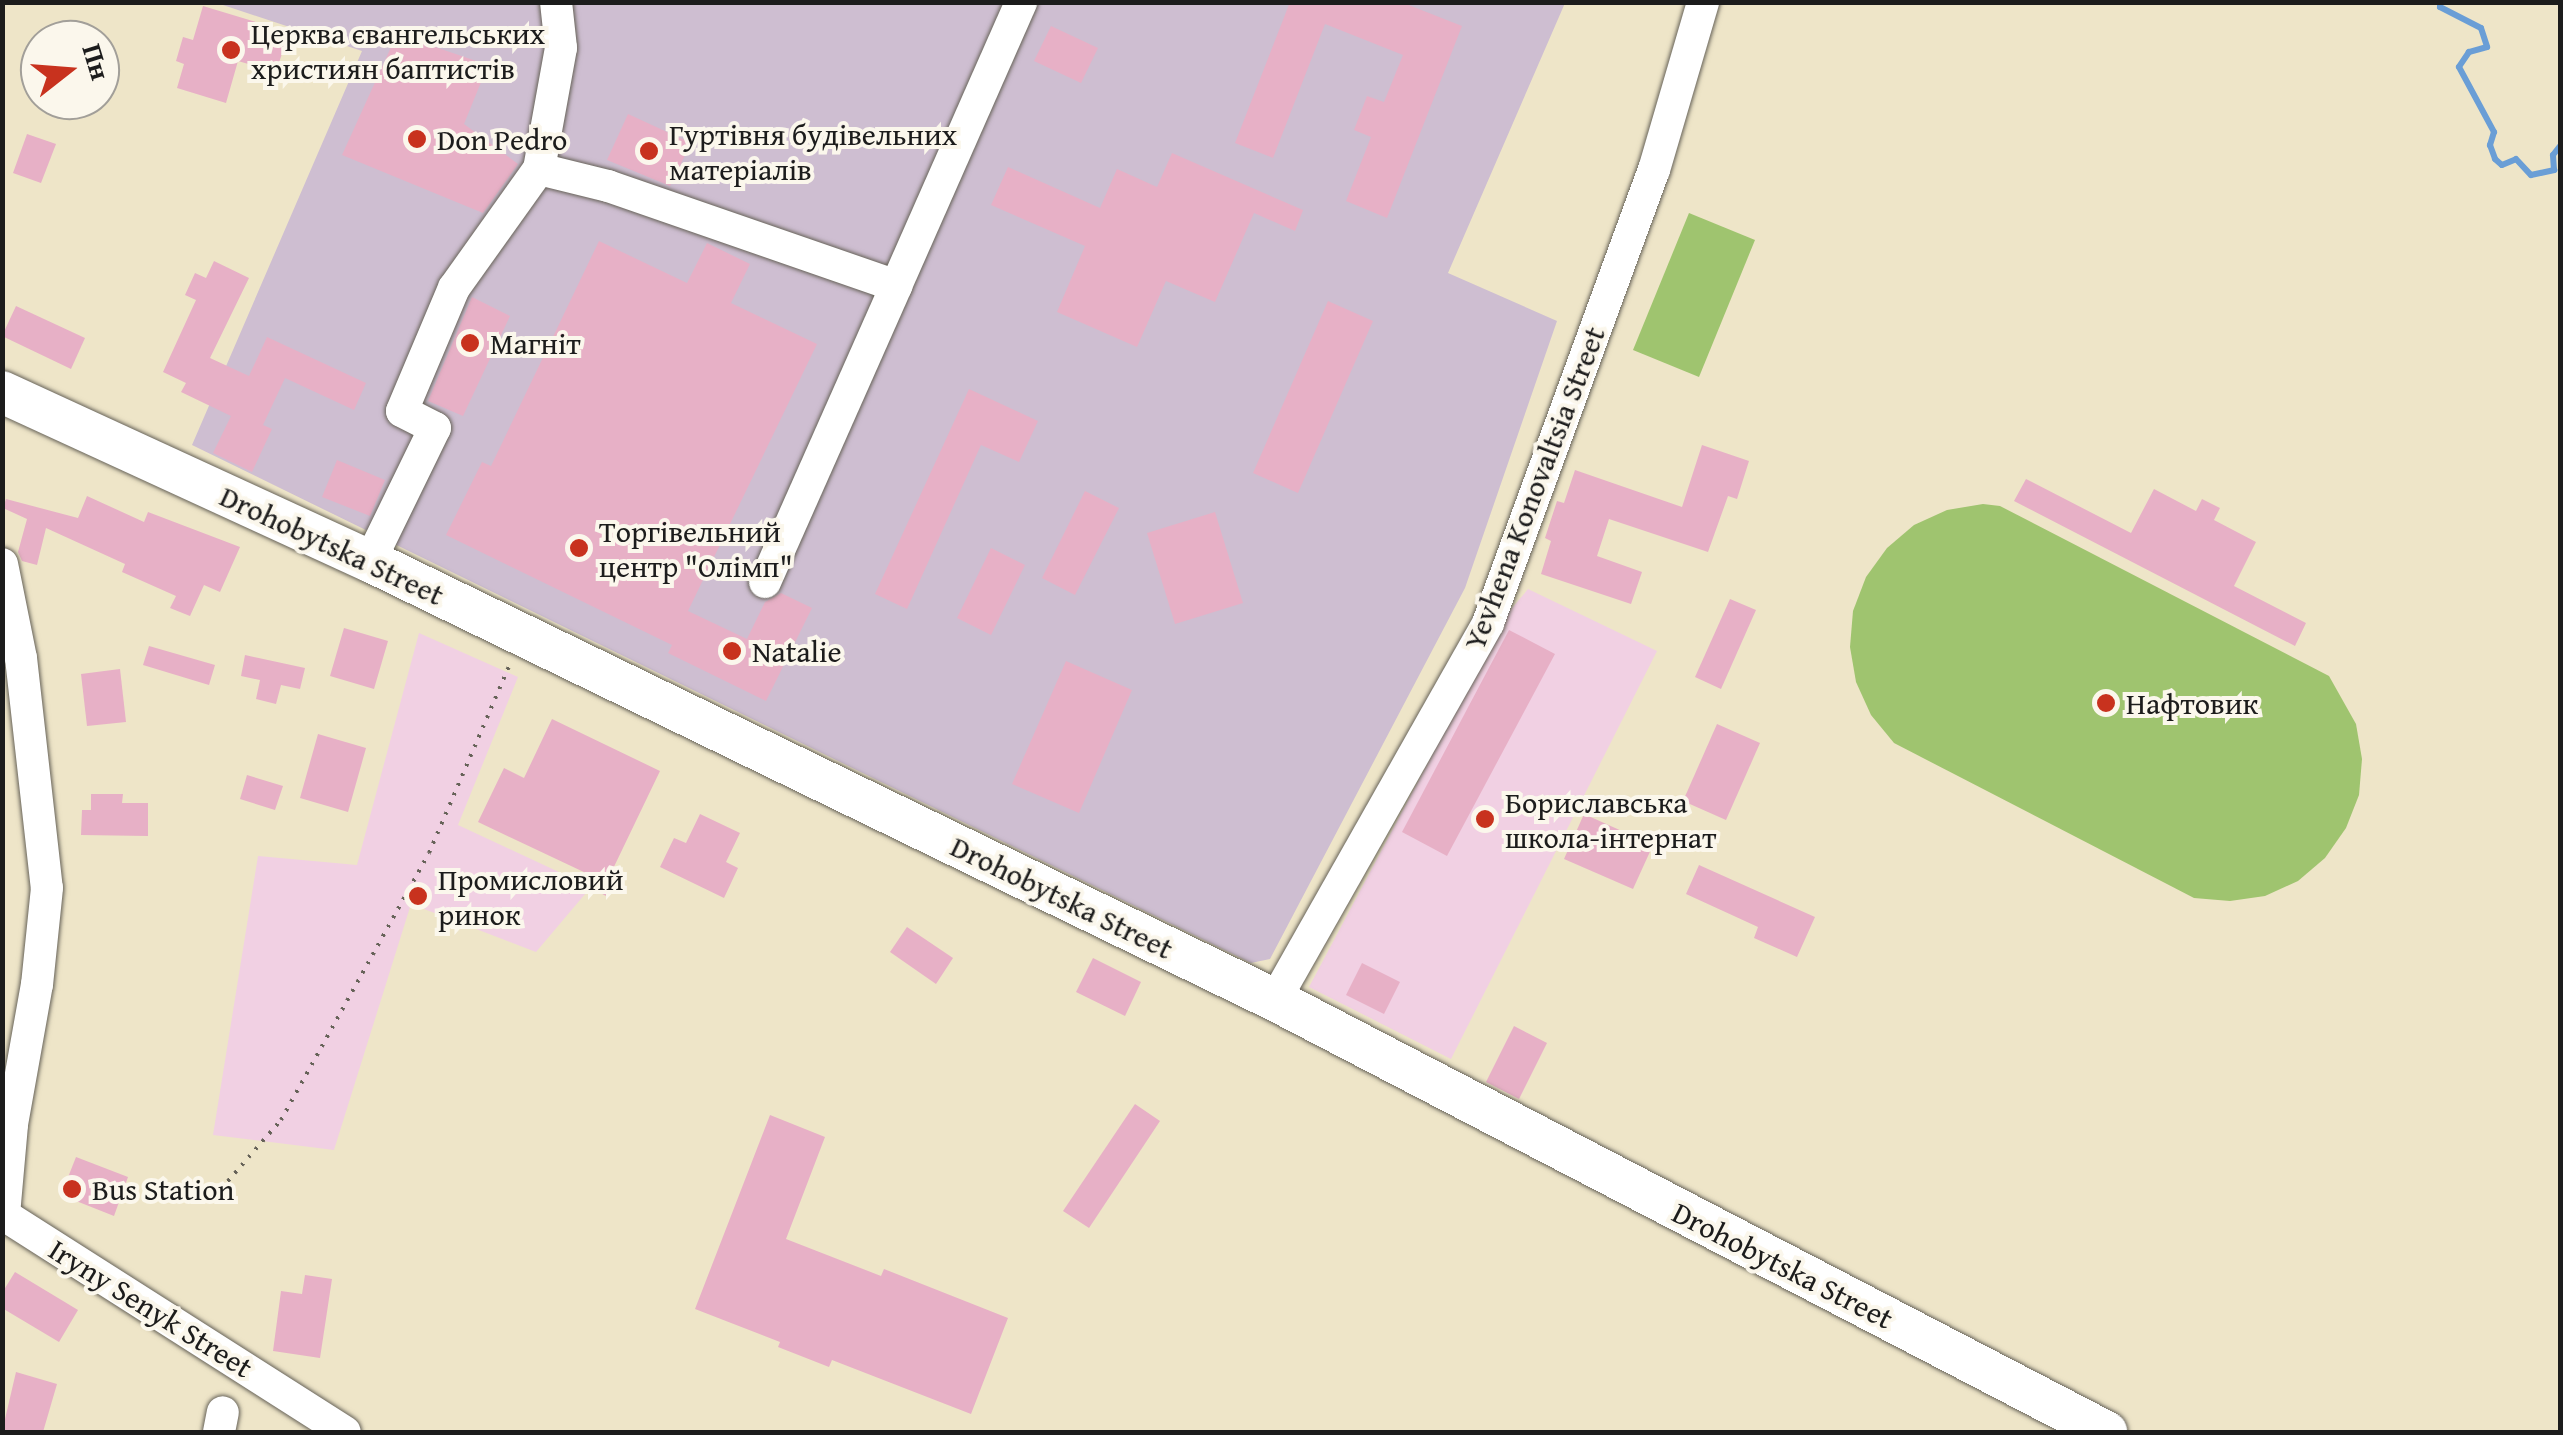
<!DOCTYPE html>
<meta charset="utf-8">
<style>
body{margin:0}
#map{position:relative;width:2563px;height:1435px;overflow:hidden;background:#eee5c8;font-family:"Gentium Book Plus",serif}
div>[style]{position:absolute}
.built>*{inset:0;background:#f1d0e3}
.industrial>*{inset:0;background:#cebed1}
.green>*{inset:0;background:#9fc46f}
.stream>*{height:6px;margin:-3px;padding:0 3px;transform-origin:3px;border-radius:3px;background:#6a9ed6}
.building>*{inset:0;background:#e7b0c6}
.path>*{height:4px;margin-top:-2px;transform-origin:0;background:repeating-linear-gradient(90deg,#666258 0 2.5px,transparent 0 10.5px)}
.roads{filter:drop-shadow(0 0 2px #666258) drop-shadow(0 0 2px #666258)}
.minor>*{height:32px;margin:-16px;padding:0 16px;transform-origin:16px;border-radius:16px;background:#fff}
.major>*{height:42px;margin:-21px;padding:0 21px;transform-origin:21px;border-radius:21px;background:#fff}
.dots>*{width:28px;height:28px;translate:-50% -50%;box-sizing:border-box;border:5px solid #fbf7ec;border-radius:50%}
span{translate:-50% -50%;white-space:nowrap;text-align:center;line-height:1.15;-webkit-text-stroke:8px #fbf7ec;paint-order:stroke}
.poi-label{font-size:30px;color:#1c1c1c}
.left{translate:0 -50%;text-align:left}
.street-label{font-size:30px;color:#1c1c1c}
.frame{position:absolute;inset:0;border:5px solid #1c1c1c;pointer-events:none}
.north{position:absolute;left:20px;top:20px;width:100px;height:100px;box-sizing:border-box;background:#fbf7ec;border:2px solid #a29f99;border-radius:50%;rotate:73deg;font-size:28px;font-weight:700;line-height:40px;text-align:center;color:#1c1c1c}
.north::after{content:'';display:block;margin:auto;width:35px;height:45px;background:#c8321e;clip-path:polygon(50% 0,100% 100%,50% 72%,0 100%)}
</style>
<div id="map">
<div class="built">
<div style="clip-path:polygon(1528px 589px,1657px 651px,1451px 1059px,1309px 987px,1507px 614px)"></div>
<div style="clip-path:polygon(419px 633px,518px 677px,458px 825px,591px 887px,536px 952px,411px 904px,334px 1150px,213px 1135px,258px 856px,357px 865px)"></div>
</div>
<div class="industrial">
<div style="clip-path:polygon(217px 3px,1565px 3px,1448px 273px,1557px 321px,1465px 588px,1270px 959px,1251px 963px,192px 445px,362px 51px)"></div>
</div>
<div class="green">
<div style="clip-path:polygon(1689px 213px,1755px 240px,1699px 377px,1633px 350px)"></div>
<div style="clip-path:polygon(1983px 504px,2000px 506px,2329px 676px,2356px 724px,2362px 759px,2359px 795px,2346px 828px,2325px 858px,2298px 881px,2265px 896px,2230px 901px,2194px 898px,1894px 743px,1871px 715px,1856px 682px,1850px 647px,1853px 611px,1866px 577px,1887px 548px,1914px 525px,1947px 510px)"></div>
</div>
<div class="stream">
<div style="left:2440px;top:2px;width:5px;rotate:90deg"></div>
<div style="left:2440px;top:7px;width:46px;rotate:27.1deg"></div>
<div style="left:2481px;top:28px;width:20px;rotate:72deg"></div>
<div style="left:2487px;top:47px;width:19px;rotate:164deg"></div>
<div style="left:2469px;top:52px;width:18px;rotate:124deg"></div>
<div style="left:2459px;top:67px;width:74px;rotate:61.7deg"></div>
<div style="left:2494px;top:132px;width:14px;rotate:107deg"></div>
<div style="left:2490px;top:145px;width:15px;rotate:70deg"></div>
<div style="left:2495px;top:159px;width:9px;rotate:41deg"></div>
<div style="left:2502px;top:165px;width:15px;rotate:-23deg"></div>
<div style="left:2516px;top:159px;width:22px;rotate:47deg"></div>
<div style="left:2531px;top:175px;width:24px;rotate:-12deg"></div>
<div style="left:2554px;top:170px;width:15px;rotate:-94deg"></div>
<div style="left:2553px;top:155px;width:11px;rotate:-52deg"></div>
</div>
<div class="building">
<div style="clip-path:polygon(1290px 2px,1401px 2px,1462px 26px,1387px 218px,1346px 201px,1371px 137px,1354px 130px,1367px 96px,1384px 102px,1403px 55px,1325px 24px,1273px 158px,1235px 143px)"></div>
<div style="clip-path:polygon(203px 6px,289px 32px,276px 72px,238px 61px,226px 103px,177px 88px,184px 64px,176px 61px,183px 37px,193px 40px)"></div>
<div style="clip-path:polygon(1051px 26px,1098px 48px,1081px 83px,1034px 61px)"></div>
<div style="clip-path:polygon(397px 34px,488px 65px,464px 124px,518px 164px,483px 213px,342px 155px)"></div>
<div style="clip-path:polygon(628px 114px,691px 143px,670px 186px,607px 160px)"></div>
<div style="clip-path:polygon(27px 134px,56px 144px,41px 183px,13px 173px)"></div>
<div style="clip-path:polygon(1172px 153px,1303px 210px,1295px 231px,1254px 213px,1215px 302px,1166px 281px,1137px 347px,1057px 312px,1085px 246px,991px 205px,1008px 167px,1100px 208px,1117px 169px,1157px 187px)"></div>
<div style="clip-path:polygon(599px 241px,687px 283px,707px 243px,750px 264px,731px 303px,817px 344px,688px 611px,747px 639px,765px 602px,781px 593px,812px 608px,766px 701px,668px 653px,672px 645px,446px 535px,482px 462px,491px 466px)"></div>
<div style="clip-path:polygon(214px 261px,249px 278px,210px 358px,249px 376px,267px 337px,366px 383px,354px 410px,285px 378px,263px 425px,272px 429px,252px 472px,213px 453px,231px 416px,181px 392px,186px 383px,163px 372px,196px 300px,185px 295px,195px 273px,206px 278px)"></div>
<div style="clip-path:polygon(472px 297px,510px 316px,463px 416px,428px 401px)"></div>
<div style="clip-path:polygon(1328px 301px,1373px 321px,1298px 493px,1253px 473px)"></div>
<div style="clip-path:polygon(16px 306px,85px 338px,71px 369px,2px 336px)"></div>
<div style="clip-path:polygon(969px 389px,1038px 421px,1019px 462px,981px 445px,907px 609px,875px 594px)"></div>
<div style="clip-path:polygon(1702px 445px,1749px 461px,1737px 499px,1728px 496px,1708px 552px,1609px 519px,1597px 556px,1642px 572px,1631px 604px,1541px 574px,1551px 541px,1545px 538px,1557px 501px,1564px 503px,1575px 470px,1682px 507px)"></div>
<div style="clip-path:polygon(337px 460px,385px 480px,370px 516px,322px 497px)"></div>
<div style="clip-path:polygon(2026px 479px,2131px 533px,2154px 489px,2196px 511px,2202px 499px,2220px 508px,2214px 520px,2256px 542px,2234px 586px,2306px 623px,2295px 646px,2014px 501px)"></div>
<div style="clip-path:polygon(1085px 491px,1119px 508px,1075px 595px,1042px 578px)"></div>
<div style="clip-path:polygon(87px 496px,144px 522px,148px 512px,240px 547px,220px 592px,204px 585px,190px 616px,170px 608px,176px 596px,122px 572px,125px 564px,46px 528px,37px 565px,22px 561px,18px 552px,27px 519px,3px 508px,6px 499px,78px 518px)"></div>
<div style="clip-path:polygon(1215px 512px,1243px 603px,1175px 624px,1147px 533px)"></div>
<div style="clip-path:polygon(991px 548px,1025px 565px,991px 635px,957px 618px)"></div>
<div style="clip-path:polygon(1730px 599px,1756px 610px,1721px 689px,1695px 677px)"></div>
<div style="clip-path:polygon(344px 628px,388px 641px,374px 689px,330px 676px)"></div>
<div style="clip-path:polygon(1509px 630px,1555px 654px,1447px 856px,1402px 832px)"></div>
<div style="clip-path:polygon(149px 646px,215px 665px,209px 685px,143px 665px)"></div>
<div style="clip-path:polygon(245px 655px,305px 668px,300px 689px,281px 685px,276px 704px,256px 699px,260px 680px,241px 676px)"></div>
<div style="clip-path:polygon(1066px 661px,1132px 690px,1079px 813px,1012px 784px)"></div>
<div style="clip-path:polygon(120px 669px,126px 722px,87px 726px,81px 674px)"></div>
<div style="clip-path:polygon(552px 719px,660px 771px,610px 875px,617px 878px,608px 897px,583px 884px,588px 874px,478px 822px,504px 768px,524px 778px)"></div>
<div style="clip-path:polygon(1717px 724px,1760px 743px,1726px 820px,1683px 801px)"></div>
<div style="clip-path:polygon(318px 734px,366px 748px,348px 812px,300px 798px)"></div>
<div style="clip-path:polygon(247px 775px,283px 786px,275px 810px,240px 799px)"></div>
<div style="clip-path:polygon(91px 794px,123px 794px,122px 803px,148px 803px,148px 836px,81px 835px,82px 810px,91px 810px)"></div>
<div style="clip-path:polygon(700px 814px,740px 833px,726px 862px,738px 868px,724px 898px,660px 867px,674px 838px,686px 843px)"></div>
<div style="clip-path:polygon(1584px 814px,1653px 845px,1633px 889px,1564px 859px)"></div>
<div style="clip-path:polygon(1699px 865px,1815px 917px,1797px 957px,1754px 938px,1758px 927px,1686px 894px)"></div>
<div style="clip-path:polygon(907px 927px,953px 958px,936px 984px,890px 952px)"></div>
<div style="clip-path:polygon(1093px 958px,1141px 982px,1125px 1016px,1076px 992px)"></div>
<div style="clip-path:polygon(1362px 963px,1400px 982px,1384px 1014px,1346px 995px)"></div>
<div style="clip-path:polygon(1514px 1026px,1547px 1043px,1519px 1099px,1486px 1082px)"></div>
<div style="clip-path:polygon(1135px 1104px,1160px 1121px,1089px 1228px,1063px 1211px)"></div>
<div style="clip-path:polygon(770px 1115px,825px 1137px,786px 1239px,881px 1276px,884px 1269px,1008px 1318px,971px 1414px,832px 1360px,829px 1367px,778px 1347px,780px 1342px,695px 1309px)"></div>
<div style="clip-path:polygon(76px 1157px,128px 1177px,114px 1216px,61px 1195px)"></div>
<div style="clip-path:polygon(15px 1272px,78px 1310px,59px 1342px,2px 1308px,2px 1293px)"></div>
<div style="clip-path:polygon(305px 1275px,332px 1279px,320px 1358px,273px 1351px,281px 1291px,302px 1294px)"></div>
<div style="clip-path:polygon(16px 1372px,57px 1384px,43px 1432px,2px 1432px)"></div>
</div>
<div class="path">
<div style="left:221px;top:1189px;width:91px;rotate:-49deg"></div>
<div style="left:281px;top:1120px;width:305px;rotate:-61deg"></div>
<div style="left:429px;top:853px;width:208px;rotate:-66.8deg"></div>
</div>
<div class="roads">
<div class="minor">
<div style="left:539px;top:169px;width:71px;rotate:13.8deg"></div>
<div style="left:608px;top:186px;width:305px;rotate:19.1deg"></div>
<div style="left:896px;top:286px;width:310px;rotate:-66.2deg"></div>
<div style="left:370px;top:561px;width:148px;rotate:-64deg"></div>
<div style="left:435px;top:428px;width:37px;rotate:-153deg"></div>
<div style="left:402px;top:411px;width:134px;rotate:-67.1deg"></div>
<div style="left:454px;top:288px;width:146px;rotate:-54.5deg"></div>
<div style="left:539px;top:169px;width:123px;rotate:-79.7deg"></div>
<div style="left:561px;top:48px;width:46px;rotate:-96.2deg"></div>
<div style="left:2px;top:564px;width:96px;rotate:78.6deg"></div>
<div style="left:21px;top:658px;width:231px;rotate:83.6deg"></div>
<div style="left:47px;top:888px;width:97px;rotate:95.9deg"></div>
<div style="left:37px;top:984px;width:143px;rotate:100.1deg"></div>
<div style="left:12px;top:1125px;width:90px;rotate:95.1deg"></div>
<div style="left:4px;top:1215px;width:404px;rotate:32.5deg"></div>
<div style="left:765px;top:582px;width:324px;rotate:-66.1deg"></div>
<div style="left:1275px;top:1000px;width:433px;rotate:-60.5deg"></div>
<div style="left:1488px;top:623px;width:482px;rotate:-69.9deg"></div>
<div style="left:1654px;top:170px;width:175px;rotate:-73.7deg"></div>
<div style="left:219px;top:1432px;width:20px;rotate:-79deg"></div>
</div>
<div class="major">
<div style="left:2px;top:392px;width:405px;rotate:24.7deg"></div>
<div style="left:370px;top:561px;width:1006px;rotate:25.88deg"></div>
<div style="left:1275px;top:1000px;width:937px;rotate:27.47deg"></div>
</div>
</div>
<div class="dots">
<div style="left:231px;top:50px;background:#c8321e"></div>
<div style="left:417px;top:139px;background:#c8321e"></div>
<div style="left:649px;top:151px;background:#c8321e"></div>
<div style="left:470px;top:343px;background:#c8321e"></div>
<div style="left:579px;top:548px;background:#c8321e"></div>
<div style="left:732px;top:651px;background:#c8321e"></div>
<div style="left:2106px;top:703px;background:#c8321e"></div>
<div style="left:1485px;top:819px;background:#c8321e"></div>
<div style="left:418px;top:896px;background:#c8321e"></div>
<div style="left:72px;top:1189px;background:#c8321e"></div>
</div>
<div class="poi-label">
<span class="left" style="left:251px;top:50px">Церква євангельських<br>християн баптистів</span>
<span class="left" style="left:669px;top:151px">Гуртівня будівельних<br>матеріалів</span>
<span class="left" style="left:437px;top:139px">Don Pedro</span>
<span class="left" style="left:490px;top:343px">Магніт</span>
<span class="left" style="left:599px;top:548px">Торгівельний<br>центр "Олімп"</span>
<span class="left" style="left:752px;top:651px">Natalie</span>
<span class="left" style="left:2126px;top:703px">Нафтовик</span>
<span class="left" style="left:1505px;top:819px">Бориславська<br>школа-інтернат</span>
<span class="left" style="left:438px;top:896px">Промисловий<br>ринок</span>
<span class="left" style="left:92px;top:1189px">Bus Station</span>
</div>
<div class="street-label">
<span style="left:1534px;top:488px;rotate:-69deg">Yevhena Konovaltsia Street</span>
<span style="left:332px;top:545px;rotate:25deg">Drohobytska Street</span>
<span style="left:1062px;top:897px;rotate:26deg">Drohobytska Street</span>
<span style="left:1783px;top:1265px;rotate:27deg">Drohobytska Street</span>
<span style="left:151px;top:1308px;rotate:32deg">Iryny Senyk Street</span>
</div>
<div class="frame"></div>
<div class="north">Пн</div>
</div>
